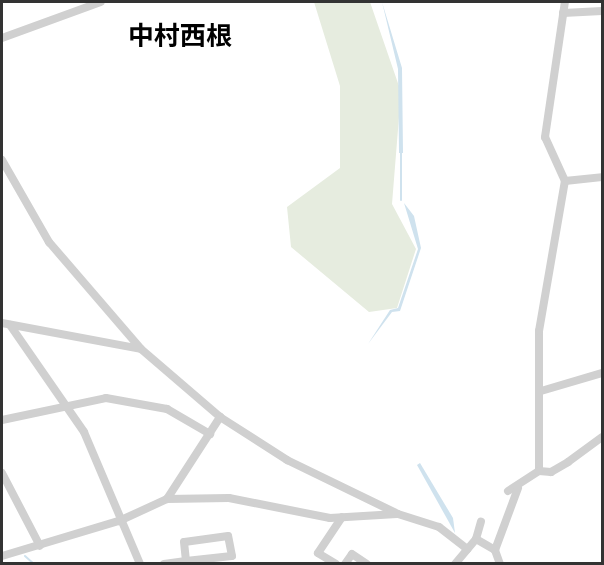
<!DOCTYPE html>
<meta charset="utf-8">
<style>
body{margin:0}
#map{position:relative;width:604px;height:565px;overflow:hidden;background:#fff;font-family:"Exo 2","Noto Sans JP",sans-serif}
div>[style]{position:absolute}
.green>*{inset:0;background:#e6ecdf}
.water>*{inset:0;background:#cfe2ee}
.stream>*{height:2px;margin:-1px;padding:0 1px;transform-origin:1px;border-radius:1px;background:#cfe2ee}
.minor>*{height:8px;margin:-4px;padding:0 4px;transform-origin:4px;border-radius:4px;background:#d0d0d0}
span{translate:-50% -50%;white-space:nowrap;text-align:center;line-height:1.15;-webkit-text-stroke:6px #fff;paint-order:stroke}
.quarter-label{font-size:26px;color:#000;font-weight:700}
.frame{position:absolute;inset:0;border:3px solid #333;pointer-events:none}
</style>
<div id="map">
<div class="green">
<div style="clip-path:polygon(314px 2px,370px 2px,401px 92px,392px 204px,416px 249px,397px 308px,369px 312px,291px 247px,287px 207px,340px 168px,340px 86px)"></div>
</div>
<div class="water">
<div style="clip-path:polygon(382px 2px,402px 68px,403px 153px,399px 153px,398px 69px)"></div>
<div style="clip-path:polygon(404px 203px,414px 216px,421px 248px,400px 311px,392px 312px,368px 344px,390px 310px,398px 308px,418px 249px)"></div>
<div style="clip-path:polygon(420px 463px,453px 518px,455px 533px,417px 465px)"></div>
</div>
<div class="stream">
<div style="left:401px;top:152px;width:48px;rotate:90deg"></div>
<div style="left:25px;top:556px;width:12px;rotate:42deg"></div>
</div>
<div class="minor">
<div style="left:563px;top:13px;width:39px;rotate:-3deg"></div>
<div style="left:2px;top:38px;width:105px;rotate:-20deg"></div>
<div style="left:2px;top:160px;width:95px;rotate:60.2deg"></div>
<div style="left:49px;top:242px;width:141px;rotate:49.3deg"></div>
<div style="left:141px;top:349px;width:104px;rotate:40.7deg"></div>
<div style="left:220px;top:417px;width:80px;rotate:32.7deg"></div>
<div style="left:287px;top:460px;width:123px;rotate:25.9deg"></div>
<div style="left:398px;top:514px;width:43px;rotate:17.6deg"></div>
<div style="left:439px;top:527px;width:36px;rotate:38deg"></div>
<div style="left:565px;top:181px;width:37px;rotate:-6deg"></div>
<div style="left:2px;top:323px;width:141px;rotate:10.6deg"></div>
<div style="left:10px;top:325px;width:130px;rotate:55.3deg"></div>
<div style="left:84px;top:432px;width:143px;rotate:67deg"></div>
<div style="left:541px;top:391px;width:64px;rotate:-16.4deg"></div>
<div style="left:2px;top:420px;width:106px;rotate:-11.9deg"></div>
<div style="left:106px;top:398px;width:62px;rotate:10.2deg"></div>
<div style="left:167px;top:409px;width:50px;rotate:30.2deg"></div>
<div style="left:539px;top:471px;width:140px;rotate:-90deg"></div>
<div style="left:539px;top:331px;width:152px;rotate:-80.2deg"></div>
<div style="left:565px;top:181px;width:48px;rotate:-114.4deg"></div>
<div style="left:545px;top:137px;width:136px;rotate:-81.6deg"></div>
<div style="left:2px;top:473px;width:82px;rotate:62.5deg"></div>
<div style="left:508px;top:491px;width:37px;rotate:-33deg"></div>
<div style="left:539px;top:471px;width:12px;rotate:5deg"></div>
<div style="left:551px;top:472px;width:20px;rotate:-30deg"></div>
<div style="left:568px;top:462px;width:42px;rotate:-36.3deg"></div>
<div style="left:167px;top:499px;width:98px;rotate:-57.1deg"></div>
<div style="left:476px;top:539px;width:22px;rotate:30deg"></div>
<div style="left:2px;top:556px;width:122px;rotate:-16.7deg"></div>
<div style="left:119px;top:521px;width:53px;rotate:-24.6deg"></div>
<div style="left:167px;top:499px;width:62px;rotate:-0.9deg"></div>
<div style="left:229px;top:498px;width:103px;rotate:11.2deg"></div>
<div style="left:330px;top:518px;width:67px;rotate:-3.4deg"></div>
<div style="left:164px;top:564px;width:22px;rotate:-8deg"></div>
<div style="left:186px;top:561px;width:46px;rotate:-6.2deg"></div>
<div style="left:232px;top:556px;width:20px;rotate:-101deg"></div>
<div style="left:228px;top:536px;width:44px;rotate:172.2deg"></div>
<div style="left:184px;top:542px;width:19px;rotate:84deg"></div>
<div style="left:336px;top:564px;width:21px;rotate:-149deg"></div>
<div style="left:318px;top:553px;width:43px;rotate:-56.3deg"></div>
<div style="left:345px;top:564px;width:12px;rotate:-55deg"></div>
<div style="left:352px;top:554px;width:18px;rotate:34deg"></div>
<div style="left:455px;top:564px;width:33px;rotate:-50deg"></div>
<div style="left:476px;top:539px;width:18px;rotate:-74deg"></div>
<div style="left:500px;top:564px;width:15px;rotate:-110deg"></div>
<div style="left:495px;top:550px;width:66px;rotate:-69.6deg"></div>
</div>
<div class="quarter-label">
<span style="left:180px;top:35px">中村西根</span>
</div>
<div class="frame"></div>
</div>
